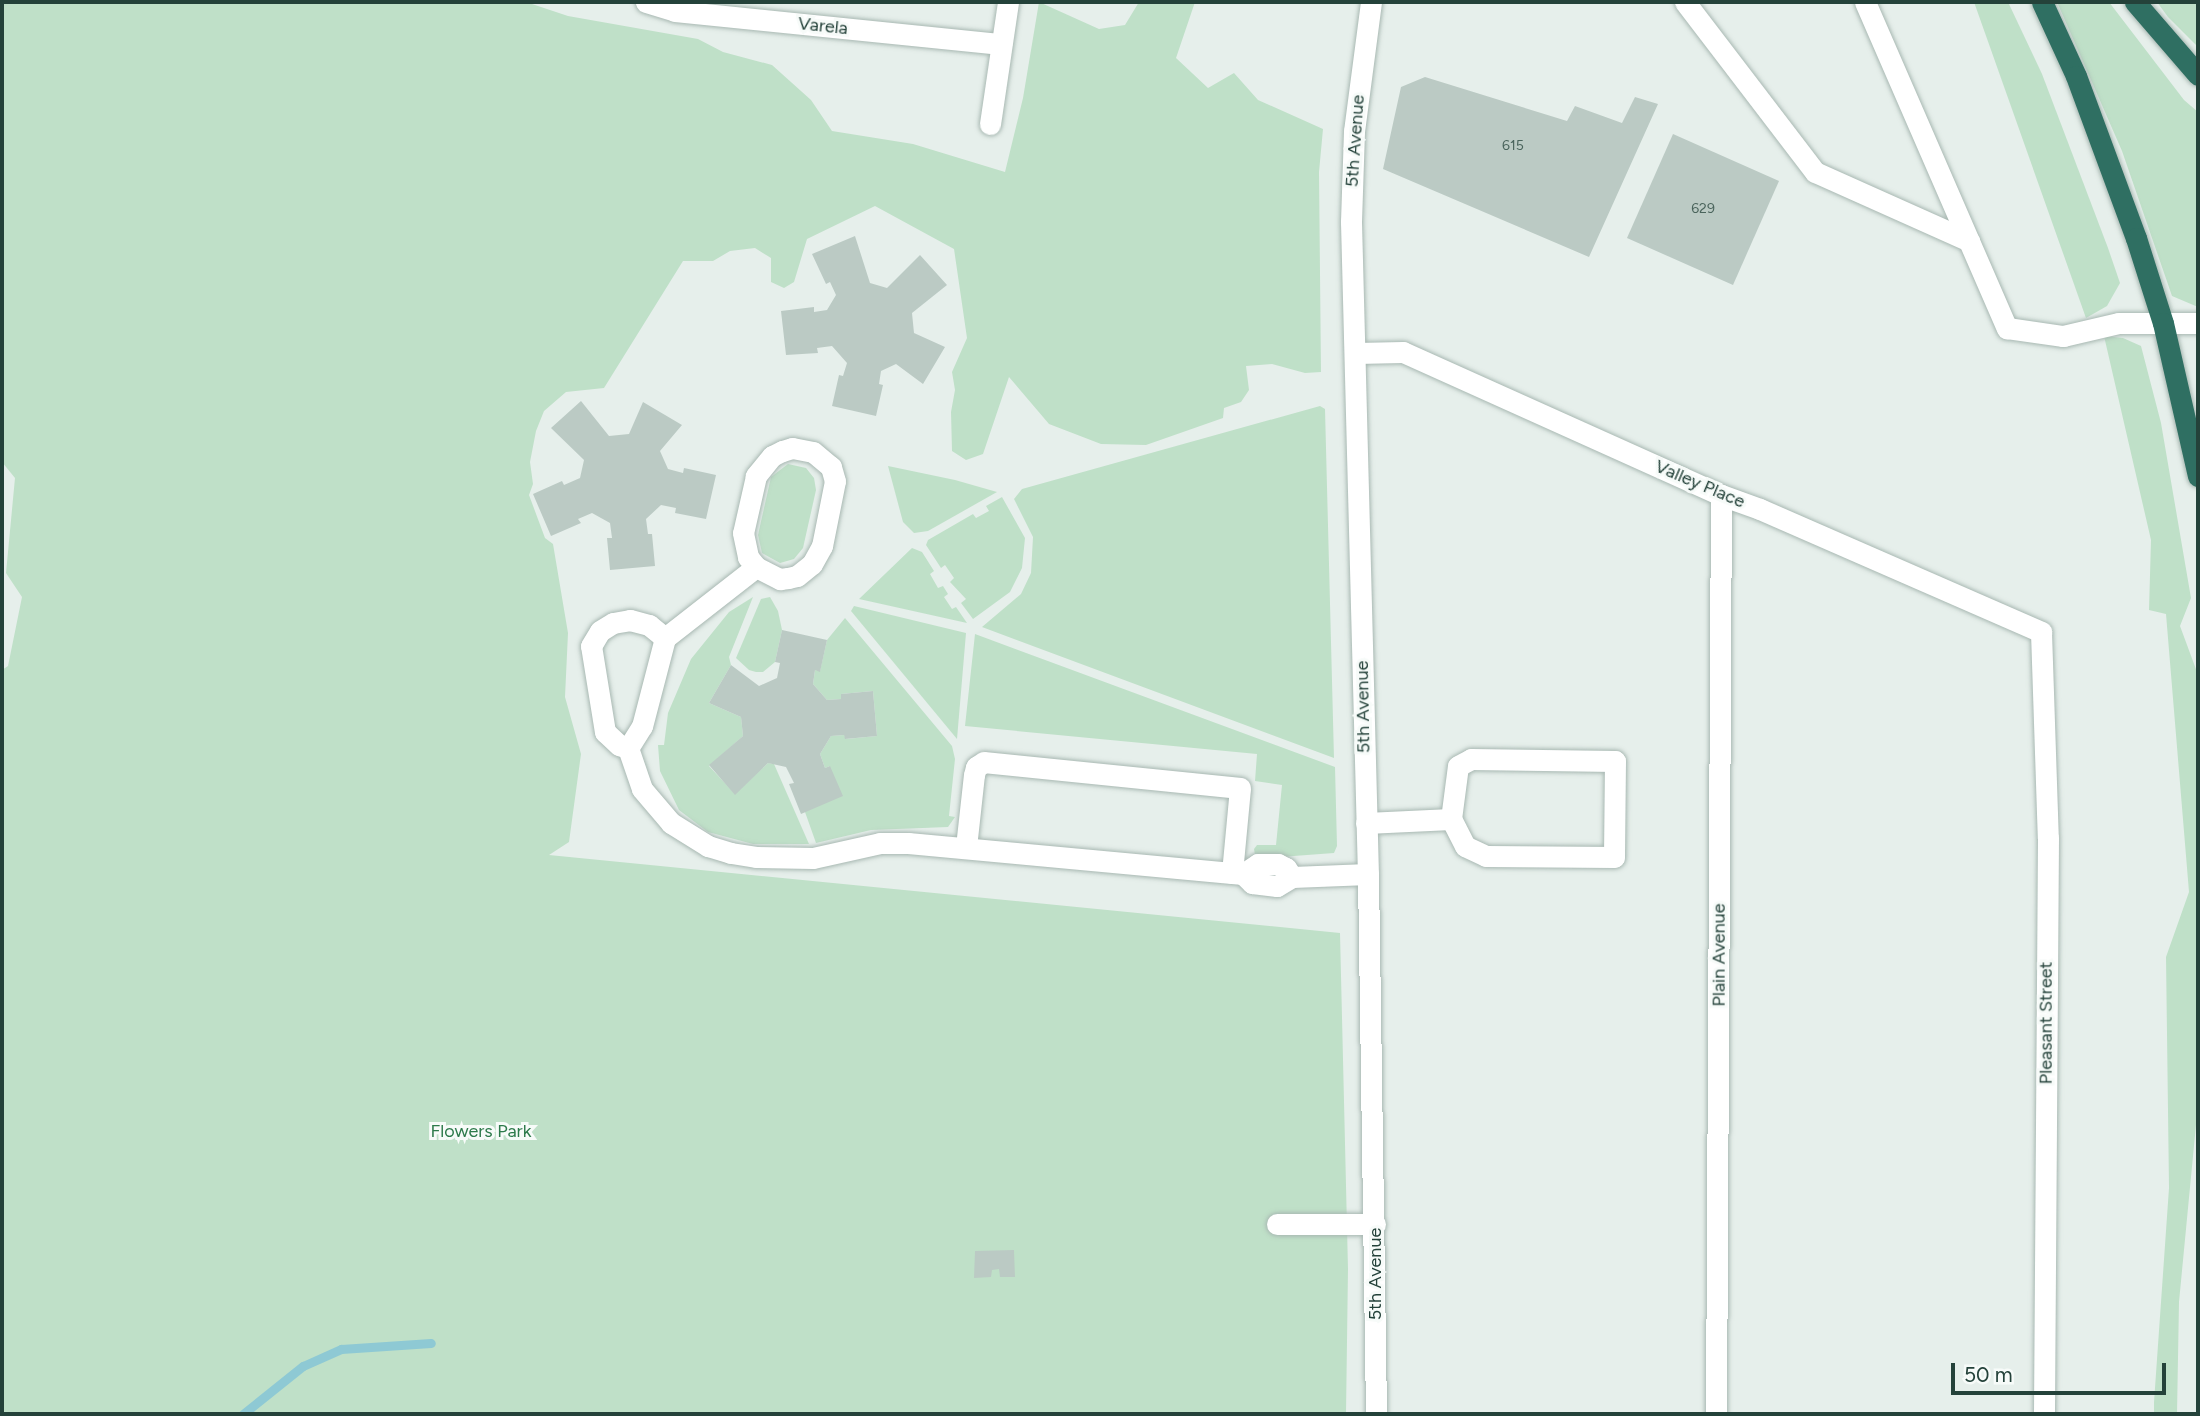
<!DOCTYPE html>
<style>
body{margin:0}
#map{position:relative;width:2200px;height:1416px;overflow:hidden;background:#e6efeb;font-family:Figtree,sans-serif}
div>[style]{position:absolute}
.green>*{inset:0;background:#bfe0c8}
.stream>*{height:9px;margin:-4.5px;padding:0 4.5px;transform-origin:4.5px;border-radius:4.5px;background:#8ec9d4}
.building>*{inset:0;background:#bbcac4}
.roads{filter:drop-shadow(0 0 2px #a8b8b2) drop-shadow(0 0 2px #a8b8b2)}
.minor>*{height:21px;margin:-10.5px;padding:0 10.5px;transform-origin:10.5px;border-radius:10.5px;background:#fff}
.highway>*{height:21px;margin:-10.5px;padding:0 10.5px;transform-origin:10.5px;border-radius:10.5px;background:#2f6f62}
span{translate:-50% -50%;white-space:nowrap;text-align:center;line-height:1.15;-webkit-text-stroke:6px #f7fbf9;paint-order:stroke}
.number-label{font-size:14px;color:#4a645c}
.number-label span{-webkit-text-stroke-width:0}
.street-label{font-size:18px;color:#24423a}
.park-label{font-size:18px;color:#2d7a4b}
.frame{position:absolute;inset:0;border:4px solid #24423a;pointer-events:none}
.scale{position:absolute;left:1951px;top:1363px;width:215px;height:32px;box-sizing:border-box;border:4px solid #24423a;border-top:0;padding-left:9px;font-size:21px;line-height:24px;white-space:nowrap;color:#24423a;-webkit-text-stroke:5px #f7fbf9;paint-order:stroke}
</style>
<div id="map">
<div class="green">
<div style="clip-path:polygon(2px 2px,526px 2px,568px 16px,698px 39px,723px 52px,772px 65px,811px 100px,832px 131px,913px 144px,1005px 172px,1023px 98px,1039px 2px,1099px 29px,1125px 25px,1139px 2px,1195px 2px,1176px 58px,1208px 88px,1234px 73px,1258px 100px,1323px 129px,1319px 172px,1321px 372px,1305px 373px,1272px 364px,1246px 366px,1249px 390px,1241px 402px,1224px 408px,1223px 418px,1146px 445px,1101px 444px,1049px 424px,1009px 377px,983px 454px,966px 460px,952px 451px,951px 412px,955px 390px,952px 372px,967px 338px,954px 249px,875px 206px,807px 239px,794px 282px,784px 288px,771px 282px,771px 258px,755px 248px,730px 251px,713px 261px,683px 261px,604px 388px,566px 392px,544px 411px,536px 431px,530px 462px,533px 484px,529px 495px,545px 538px,553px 544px,568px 633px,565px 697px,581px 754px,569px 842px,549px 855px,1340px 933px,1348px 1269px,1346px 1414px,2px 1414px,2px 670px,8px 666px,22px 597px,6px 573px,15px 478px,2px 462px)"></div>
<div style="clip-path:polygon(1974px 2px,2008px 2px,2042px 74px,2108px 248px,2120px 283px,2107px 306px,2086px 318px)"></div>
<div style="clip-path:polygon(2057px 2px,2109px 2px,2184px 100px,2198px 112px,2198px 307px,2172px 296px,2122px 151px)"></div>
<div style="clip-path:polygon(2157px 2px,2198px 2px,2198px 47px,2168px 17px)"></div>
<div style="clip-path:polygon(2104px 336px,2123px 338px,2141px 346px,2161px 423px,2191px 598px,2180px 626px,2197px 672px,2198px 1104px,2179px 1302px,2177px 1414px,2154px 1414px,2154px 1402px,2169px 1188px,2166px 957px,2189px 892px,2166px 614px,2149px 610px,2151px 540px)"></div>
<div style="clip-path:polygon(1320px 406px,1325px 409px,1334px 758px,982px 627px,1021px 594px,1031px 573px,1033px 537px,1014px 499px,1022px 489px)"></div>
<div style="clip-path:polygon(788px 464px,806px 468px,814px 478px,816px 490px,803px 548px,794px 559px,780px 563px,762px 553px,758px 535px,771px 477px)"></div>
<div style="clip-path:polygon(888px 466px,955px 480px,997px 492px,928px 531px,914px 533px,903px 522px)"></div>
<div style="clip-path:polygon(1002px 497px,1025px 538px,1022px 568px,1010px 592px,973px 619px,961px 603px,966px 599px,950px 582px,954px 578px,945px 565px,941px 568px,926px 545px,928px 540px,973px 514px,976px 518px,989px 511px,986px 506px)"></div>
<div style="clip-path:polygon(912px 548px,922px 552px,934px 571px,930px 574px,938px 588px,943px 586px,948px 594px,944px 597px,952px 609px,956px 607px,967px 623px,859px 599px)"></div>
<div style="clip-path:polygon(753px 597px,729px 657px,731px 665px,709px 703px,741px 717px,743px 736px,709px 766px,735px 794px,768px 763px,774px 764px,809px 844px,753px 844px,708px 832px,679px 810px,660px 771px,658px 745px,664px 745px,668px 713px,691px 659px,729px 612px)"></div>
<div style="clip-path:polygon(770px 597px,778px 611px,782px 630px,775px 662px,763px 672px,756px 672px,749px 670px,736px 658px,761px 599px)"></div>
<div style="clip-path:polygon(854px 606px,966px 633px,957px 739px,851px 611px)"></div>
<div style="clip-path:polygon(845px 618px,952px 746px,955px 759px,949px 816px,955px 817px,948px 827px,871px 830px,816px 843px,805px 812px,830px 766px,825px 768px,820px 754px,831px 736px,844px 735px,846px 739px,877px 736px,873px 691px,841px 694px,841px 699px,827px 700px,813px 684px,815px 670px,820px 671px,827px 640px)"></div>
<div style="clip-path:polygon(975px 634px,1335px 767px,1337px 846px,1334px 853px,1265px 858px,1255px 855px,1254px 849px,1257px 845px,1276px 845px,1282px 785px,1255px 781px,1257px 754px,965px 726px)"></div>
</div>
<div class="stream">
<div style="left:243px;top:1414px;width:77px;rotate:-38.7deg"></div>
<div style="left:303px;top:1366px;width:42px;rotate:-24.1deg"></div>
<div style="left:341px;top:1349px;width:90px;rotate:-3.8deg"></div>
</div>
<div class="building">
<div style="clip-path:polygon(1425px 77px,1567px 121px,1575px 106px,1622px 123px,1635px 97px,1658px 104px,1589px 257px,1383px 169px,1401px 87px)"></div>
<div style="clip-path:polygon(1673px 134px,1779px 181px,1733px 285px,1627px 238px)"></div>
<div style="clip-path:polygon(855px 236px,870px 283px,887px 288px,920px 255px,947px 285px,912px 313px,914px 333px,945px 347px,923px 384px,896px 364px,881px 371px,879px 384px,883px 385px,876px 416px,832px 406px,839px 375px,843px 376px,847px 363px,832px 346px,817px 348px,818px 353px,786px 355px,781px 311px,814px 307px,814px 312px,827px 310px,836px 295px,830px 282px,826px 284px,812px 254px)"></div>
<div style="clip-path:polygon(581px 401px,609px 436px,629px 434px,643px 402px,682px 425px,660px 451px,668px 469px,683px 473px,684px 468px,716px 475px,706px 519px,675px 513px,676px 508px,661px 505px,646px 519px,648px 534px,652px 534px,655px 566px,610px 570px,607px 538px,612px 538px,610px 523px,592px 513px,578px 519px,581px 523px,551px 536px,533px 494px,562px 481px,564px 485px,580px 478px,584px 460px,551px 428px)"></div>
<div style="clip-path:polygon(782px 630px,827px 640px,820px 672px,815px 670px,813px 684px,827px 700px,841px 699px,841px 694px,873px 691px,877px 736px,845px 739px,844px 735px,831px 736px,820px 754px,825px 768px,830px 766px,843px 796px,801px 814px,789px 784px,794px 783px,786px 767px,768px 763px,735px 795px,709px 765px,743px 736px,741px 717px,709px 703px,731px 665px,759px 686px,777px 678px,780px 663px,775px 662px)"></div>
<div style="clip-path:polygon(1014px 1250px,1015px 1277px,1000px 1277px,999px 1269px,992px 1270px,991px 1277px,974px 1278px,975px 1251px)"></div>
</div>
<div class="roads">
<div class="minor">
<div style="left:646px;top:2px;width:30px;rotate:17deg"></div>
<div style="left:675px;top:11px;width:328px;rotate:5.8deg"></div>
<div style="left:1371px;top:2px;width:130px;rotate:97.5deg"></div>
<div style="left:1354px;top:131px;width:91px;rotate:91.9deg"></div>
<div style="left:1351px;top:222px;width:652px;rotate:88.51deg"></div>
<div style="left:1368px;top:874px;width:540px;rotate:89.15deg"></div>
<div style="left:1685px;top:2px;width:214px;rotate:52.6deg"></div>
<div style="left:1815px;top:172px;width:169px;rotate:24.1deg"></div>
<div style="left:1865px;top:2px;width:356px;rotate:66.5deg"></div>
<div style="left:2007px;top:328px;width:57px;rotate:8.1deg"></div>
<div style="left:2063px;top:336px;width:57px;rotate:-13.1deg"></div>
<div style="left:2119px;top:323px;width:79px"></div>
<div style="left:990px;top:124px;width:123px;rotate:-81.6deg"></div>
<div style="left:1356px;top:353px;width:47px;rotate:-1.2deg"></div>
<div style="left:1403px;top:352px;width:349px;rotate:24.2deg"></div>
<div style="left:1721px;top:495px;width:41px;rotate:19.7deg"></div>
<div style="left:1760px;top:509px;width:307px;rotate:23.6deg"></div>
<div style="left:2041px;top:632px;width:206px;rotate:88.1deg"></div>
<div style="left:2048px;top:838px;width:576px;rotate:90.4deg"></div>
<div style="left:630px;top:620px;width:20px;rotate:15deg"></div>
<div style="left:649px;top:625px;width:21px;rotate:39deg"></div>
<div style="left:665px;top:638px;width:91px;rotate:104.6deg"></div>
<div style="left:642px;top:726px;width:26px;rotate:122deg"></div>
<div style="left:628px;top:748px;width:9px;rotate:-162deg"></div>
<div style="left:619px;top:745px;width:19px;rotate:-137deg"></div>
<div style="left:605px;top:732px;width:87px;rotate:-99.2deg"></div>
<div style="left:591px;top:646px;width:17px;rotate:-59deg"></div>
<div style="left:600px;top:631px;width:15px;rotate:-32deg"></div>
<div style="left:613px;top:623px;width:17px;rotate:-10deg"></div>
<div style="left:665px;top:638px;width:115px;rotate:-38deg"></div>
<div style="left:756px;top:567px;width:27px;rotate:27deg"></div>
<div style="left:780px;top:579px;width:8px;rotate:-7deg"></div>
<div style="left:788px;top:578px;width:9px;rotate:-13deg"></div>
<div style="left:797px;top:576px;width:19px;rotate:-39deg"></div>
<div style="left:812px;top:564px;width:21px;rotate:-61deg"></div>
<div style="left:822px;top:546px;width:66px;rotate:-78.7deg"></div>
<div style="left:835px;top:481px;width:15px;rotate:-106deg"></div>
<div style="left:831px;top:467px;width:23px;rotate:-140deg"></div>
<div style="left:813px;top:452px;width:21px;rotate:-169deg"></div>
<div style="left:792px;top:448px;width:10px;rotate:163deg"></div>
<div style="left:782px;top:451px;width:11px;rotate:153deg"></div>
<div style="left:772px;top:456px;width:26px;rotate:129deg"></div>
<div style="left:756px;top:476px;width:58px;rotate:102.8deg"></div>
<div style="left:743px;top:533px;width:25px;rotate:78deg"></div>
<div style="left:748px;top:557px;width:13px;rotate:51deg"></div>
<div style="left:628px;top:748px;width:43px;rotate:71.1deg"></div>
<div style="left:642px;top:789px;width:45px;rotate:49.5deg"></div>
<div style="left:671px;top:823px;width:44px;rotate:31.9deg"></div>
<div style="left:708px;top:846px;width:24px;rotate:17deg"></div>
<div style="left:731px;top:853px;width:25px;rotate:9deg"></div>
<div style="left:756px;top:857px;width:57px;rotate:1deg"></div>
<div style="left:813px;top:858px;width:69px;rotate:-12.6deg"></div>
<div style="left:880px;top:843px;width:28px"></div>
<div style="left:908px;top:843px;width:325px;rotate:5.3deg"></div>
<div style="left:1232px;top:873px;width:11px;rotate:5deg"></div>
<div style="left:1243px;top:874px;width:18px;rotate:-34deg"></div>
<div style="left:1258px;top:864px;width:20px"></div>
<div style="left:1278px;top:864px;width:9px;rotate:27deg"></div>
<div style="left:1286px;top:868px;width:11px;rotate:56deg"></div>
<div style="left:1366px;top:823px;width:85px;rotate:-2.7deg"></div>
<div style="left:1451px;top:819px;width:53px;rotate:-82.5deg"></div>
<div style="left:1458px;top:766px;width:15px;rotate:-28deg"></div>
<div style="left:1471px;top:759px;width:144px;rotate:0.8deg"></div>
<div style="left:1615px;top:761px;width:96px;rotate:90.6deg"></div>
<div style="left:1614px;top:857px;width:128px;rotate:-179.6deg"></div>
<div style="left:1486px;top:856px;width:23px;rotate:-155deg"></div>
<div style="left:1465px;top:846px;width:30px;rotate:-117deg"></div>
<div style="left:966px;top:847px;width:72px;rotate:-83.7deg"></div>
<div style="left:974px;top:775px;width:8px;rotate:-76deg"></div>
<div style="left:976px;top:767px;width:9px;rotate:-32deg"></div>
<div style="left:984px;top:762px;width:257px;rotate:5.8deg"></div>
<div style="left:1240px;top:788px;width:85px;rotate:95.4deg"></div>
<div style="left:1243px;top:874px;width:13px;rotate:45deg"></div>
<div style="left:1252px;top:883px;width:25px;rotate:7deg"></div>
<div style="left:1277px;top:886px;width:17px;rotate:-31deg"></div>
<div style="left:1292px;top:877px;width:76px;rotate:-2.3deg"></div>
<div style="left:1277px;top:1224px;width:98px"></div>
<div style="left:1716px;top:1414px;width:919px;rotate:-89.69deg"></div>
</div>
<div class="highway">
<div style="left:2042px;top:2px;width:81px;rotate:65.3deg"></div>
<div style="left:2076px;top:76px;width:173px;rotate:69.7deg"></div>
<div style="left:2136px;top:238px;width:89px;rotate:72.4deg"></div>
<div style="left:2163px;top:323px;width:157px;rotate:77.1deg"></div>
<div style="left:2135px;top:2px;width:96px;rotate:49.2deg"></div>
</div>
</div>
<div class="number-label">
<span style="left:1513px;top:146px">615</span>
<span style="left:1703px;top:209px">629</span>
</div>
<div class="street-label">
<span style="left:823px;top:26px;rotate:6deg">Varela</span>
<span style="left:1355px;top:141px;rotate:-86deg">5th Avenue</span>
<span style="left:1700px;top:484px;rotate:23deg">Valley Place</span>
<span style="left:1363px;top:707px;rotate:-91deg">5th Avenue</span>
<span style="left:1719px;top:955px;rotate:-90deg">Plain Avenue</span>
<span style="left:2046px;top:1023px;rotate:-90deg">Pleasant Street</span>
<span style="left:1375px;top:1274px;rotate:-90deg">5th Avenue</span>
</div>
<div class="park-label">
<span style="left:481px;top:1131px">Flowers Park</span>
</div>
<div class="frame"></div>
<div class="scale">50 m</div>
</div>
